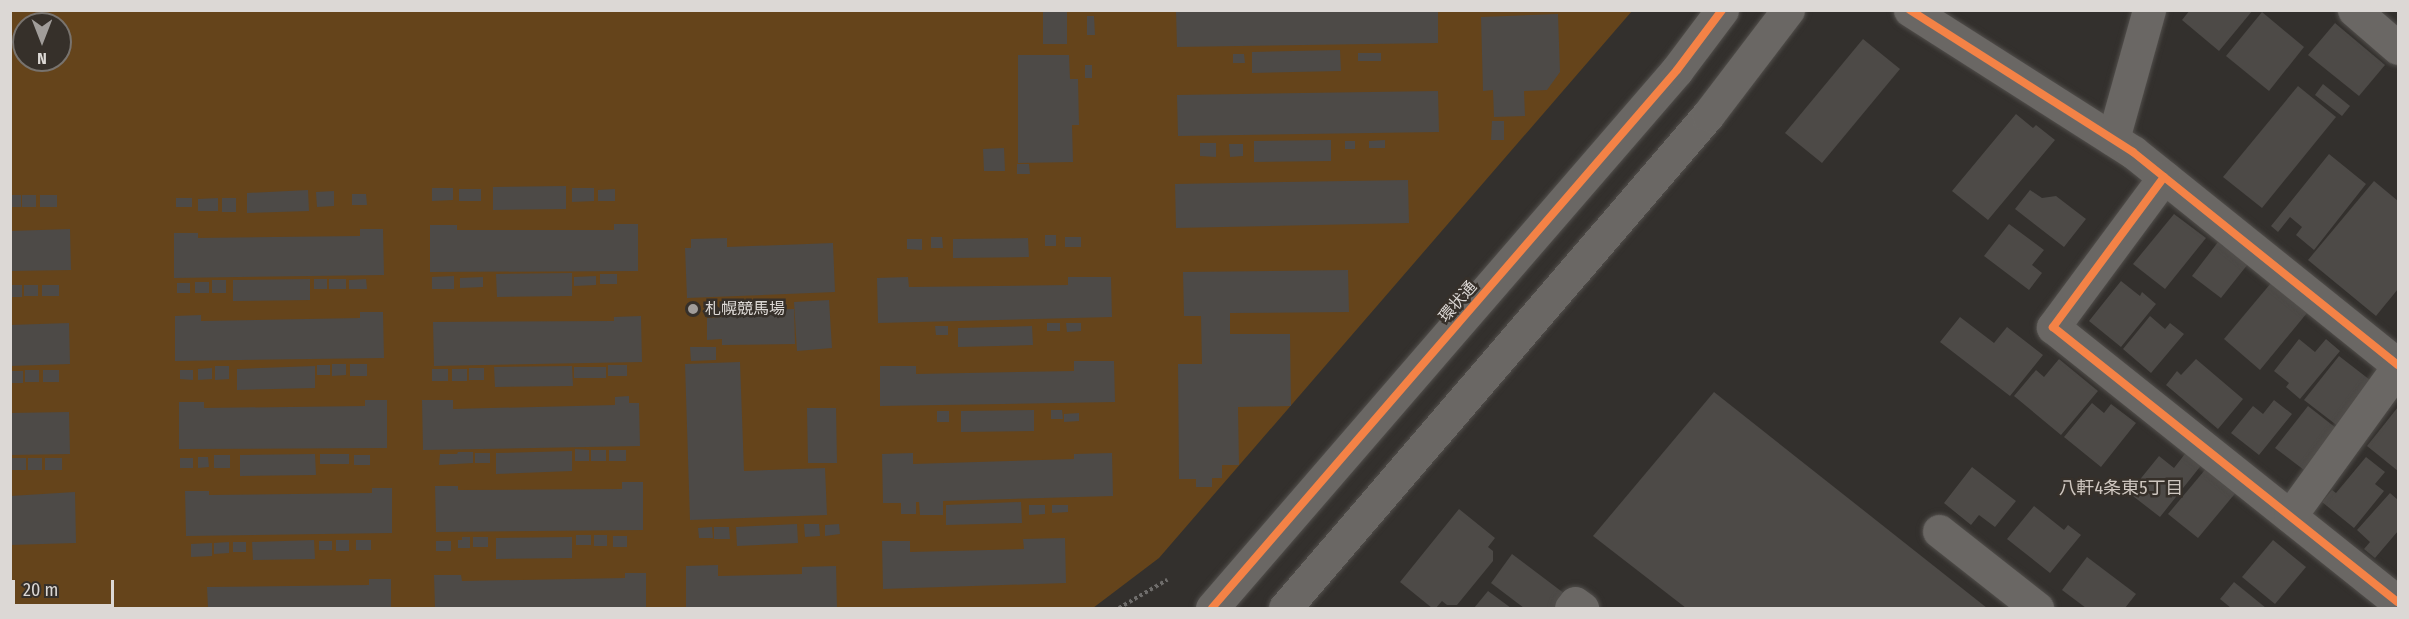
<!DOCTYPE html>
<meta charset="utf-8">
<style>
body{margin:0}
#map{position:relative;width:2409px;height:619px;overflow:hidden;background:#33302d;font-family:"Fira Sans Condensed","Noto Sans JP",sans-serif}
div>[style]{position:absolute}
.green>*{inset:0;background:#65441b}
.building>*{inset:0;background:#4d4a47}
.path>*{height:4px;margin-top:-2px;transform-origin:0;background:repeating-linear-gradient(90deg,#6f6d6b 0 3px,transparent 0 6px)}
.roads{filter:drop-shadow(0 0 2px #514e4b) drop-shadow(0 0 2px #514e4b)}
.minor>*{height:33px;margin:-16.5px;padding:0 16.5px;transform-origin:16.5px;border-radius:16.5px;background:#6a6764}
.tertiary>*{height:33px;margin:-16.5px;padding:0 16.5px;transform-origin:16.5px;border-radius:16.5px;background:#6a6764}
.cycleway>*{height:8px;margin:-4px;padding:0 4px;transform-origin:4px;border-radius:4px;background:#f48246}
.dots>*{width:16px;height:16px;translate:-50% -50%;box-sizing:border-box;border:3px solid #36302a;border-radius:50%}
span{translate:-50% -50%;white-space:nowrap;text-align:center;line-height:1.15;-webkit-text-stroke:5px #36302a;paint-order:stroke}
.street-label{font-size:16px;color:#dcd8d5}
.poi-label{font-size:16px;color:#dcd8d5}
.left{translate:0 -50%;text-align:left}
.neighbourhood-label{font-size:18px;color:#cec6bf}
.frame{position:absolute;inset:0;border:12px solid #dcd8d5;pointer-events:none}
.north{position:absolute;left:12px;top:12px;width:60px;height:60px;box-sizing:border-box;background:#36302a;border:2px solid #78736e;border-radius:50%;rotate:180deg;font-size:16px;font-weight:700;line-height:24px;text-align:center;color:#dcd8d5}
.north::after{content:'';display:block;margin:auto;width:21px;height:27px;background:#a19d9a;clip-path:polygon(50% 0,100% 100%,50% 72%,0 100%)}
.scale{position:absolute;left:12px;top:580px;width:102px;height:27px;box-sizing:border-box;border:3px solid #dcd8d5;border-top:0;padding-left:8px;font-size:18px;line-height:21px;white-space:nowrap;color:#dcd8d5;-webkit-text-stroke:4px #36302a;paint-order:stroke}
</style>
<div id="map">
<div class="green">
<div style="clip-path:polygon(evenodd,10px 11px,1632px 11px,1159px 558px,1093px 608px,11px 608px,10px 11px,24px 24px,60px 24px,60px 60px,24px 60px,24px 24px)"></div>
</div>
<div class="building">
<div style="clip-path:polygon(1043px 10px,1067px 10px,1067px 44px,1043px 44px)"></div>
<div style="clip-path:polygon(1176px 10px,1438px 10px,1438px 43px,1177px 47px)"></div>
<div style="clip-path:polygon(2190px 10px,2253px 10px,2219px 51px,2182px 20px)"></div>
<div style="clip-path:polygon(2262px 12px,2304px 47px,2269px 91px,2226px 56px)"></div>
<div style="clip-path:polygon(1558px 14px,1560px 72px,1547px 90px,1524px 91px,1525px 116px,1494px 117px,1493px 90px,1483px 91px,1481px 17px)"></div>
<div style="clip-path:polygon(1087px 16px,1094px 16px,1095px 35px,1087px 35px)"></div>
<div style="clip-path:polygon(2335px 23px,2385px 65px,2359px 96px,2308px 55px)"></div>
<div style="clip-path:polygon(1863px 39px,1900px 69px,1822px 163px,1785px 133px)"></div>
<div style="clip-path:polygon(1340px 50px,1341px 71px,1252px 73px,1252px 52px)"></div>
<div style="clip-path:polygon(1358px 53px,1381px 53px,1381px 61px,1358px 61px)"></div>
<div style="clip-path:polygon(1233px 54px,1244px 54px,1245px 63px,1233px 63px)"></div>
<div style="clip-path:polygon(1018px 55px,1069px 55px,1070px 79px,1078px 79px,1079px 125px,1072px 125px,1073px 162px,1018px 163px)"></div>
<div style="clip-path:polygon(1085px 65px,1092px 65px,1092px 78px,1085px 78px)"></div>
<div style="clip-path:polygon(2323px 84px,2350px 106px,2342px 116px,2315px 95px)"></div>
<div style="clip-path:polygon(2298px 86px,2336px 117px,2262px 208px,2223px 177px)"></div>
<div style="clip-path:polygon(1438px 91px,1439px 132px,1178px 136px,1177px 95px)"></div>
<div style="clip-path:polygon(2016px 114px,2033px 128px,2036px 125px,2055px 140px,1988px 220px,1952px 191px)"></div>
<div style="clip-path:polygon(1492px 121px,1504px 121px,1504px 140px,1491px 140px)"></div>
<div style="clip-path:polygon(1331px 140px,1331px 161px,1254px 162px,1254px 141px)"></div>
<div style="clip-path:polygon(1385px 140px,1385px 148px,1369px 148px,1369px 141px)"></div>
<div style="clip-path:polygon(1345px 141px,1355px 141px,1355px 149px,1345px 149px)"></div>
<div style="clip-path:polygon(1200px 143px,1216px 143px,1216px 157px,1200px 156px)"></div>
<div style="clip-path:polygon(1229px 144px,1243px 144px,1243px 156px,1230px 157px)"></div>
<div style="clip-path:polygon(1004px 148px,1005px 171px,984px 171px,983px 149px)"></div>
<div style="clip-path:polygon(2329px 154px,2366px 184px,2314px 250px,2296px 235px,2302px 227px,2290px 217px,2278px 232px,2271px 226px)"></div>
<div style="clip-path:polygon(1017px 164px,1029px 164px,1030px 174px,1017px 174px)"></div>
<div style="clip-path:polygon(1408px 180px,1409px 223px,1176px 228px,1175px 184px)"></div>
<div style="clip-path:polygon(2374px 181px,2398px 201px,2398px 289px,2376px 316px,2308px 260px)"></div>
<div style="clip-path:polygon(566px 186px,566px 209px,493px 210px,493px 187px)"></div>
<div style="clip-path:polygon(432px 188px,453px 188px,453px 200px,432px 201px)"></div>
<div style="clip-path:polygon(572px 188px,594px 188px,594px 201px,572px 202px)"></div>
<div style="clip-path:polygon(459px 189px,481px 189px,481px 201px,459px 201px)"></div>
<div style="clip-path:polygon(615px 189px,615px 201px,598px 201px,598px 190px)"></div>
<div style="clip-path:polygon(308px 190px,309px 211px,247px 213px,247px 193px)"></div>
<div style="clip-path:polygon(2030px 190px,2042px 198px,2056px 196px,2086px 219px,2064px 247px,2015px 209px)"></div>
<div style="clip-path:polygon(334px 191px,334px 206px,317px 207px,316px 192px)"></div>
<div style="clip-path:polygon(352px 194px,366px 194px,367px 205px,352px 205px)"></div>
<div style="clip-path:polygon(10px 195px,21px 195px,21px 207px,10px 207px)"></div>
<div style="clip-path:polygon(22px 195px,36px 195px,36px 207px,22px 207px)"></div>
<div style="clip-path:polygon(40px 195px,57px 195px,57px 207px,40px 207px)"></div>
<div style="clip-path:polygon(176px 198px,192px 198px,192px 207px,176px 207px)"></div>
<div style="clip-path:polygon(218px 198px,218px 211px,198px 211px,198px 199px)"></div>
<div style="clip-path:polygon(222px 198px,236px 198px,236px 212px,222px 212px)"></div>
<div style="clip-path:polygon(2174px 214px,2206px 238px,2165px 289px,2133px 264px)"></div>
<div style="clip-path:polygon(614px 224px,638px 224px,638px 271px,430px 272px,430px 225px,457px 225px,457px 230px,614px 230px)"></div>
<div style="clip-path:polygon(2009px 224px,2044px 250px,2032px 265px,2042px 273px,2029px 290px,1984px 256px)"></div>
<div style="clip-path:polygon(70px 229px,71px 270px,10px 271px,10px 231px)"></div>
<div style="clip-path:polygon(360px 229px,383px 229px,384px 275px,174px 278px,174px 233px,198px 233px,198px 238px,360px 236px)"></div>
<div style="clip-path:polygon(1045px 235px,1056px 235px,1056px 246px,1045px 246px)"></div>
<div style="clip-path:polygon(931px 237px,942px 237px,943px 248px,931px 248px)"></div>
<div style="clip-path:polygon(1065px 237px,1081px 237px,1081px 247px,1065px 247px)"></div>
<div style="clip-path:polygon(727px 238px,727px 247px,833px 243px,835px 292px,687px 298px,685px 248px,691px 248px,691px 239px)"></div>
<div style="clip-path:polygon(1028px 238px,1029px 257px,953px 258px,953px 239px)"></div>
<div style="clip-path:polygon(907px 239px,922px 239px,922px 250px,907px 249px)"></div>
<div style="clip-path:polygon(2218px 242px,2248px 264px,2221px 298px,2192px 276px)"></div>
<div style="clip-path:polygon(1348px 270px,1349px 312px,1230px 313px,1230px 334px,1290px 334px,1291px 406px,1238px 407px,1239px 465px,1222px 465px,1222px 478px,1212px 478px,1212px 487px,1196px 487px,1196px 479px,1179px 479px,1178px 364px,1202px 364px,1201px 316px,1184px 316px,1183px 272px)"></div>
<div style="clip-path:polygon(572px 273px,572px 296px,497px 297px,496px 274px)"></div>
<div style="clip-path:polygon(600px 274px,617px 274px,617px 284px,600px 284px)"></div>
<div style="clip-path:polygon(454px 276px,454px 289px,432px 289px,432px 277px)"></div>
<div style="clip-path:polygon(596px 276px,596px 285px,574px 286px,574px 277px)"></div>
<div style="clip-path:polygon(483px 277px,483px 287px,460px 288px,460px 278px)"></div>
<div style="clip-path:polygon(908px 277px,909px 287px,1068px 285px,1068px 277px,1111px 277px,1112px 317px,878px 323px,877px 278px)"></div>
<div style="clip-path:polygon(310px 279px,310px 300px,233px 301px,233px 280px)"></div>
<div style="clip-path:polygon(314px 279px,327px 279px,327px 289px,314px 289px)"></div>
<div style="clip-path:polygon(329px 279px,346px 279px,346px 289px,329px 289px)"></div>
<div style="clip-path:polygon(366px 279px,367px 289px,349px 289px,349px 280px)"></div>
<div style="clip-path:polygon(212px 280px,226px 280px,226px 293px,212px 293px)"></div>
<div style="clip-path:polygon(2121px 281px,2140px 296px,2142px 292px,2156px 304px,2121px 347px,2089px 321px)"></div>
<div style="clip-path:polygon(195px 282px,209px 282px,209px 293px,195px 293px)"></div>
<div style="clip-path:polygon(177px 283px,190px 283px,190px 293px,177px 293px)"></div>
<div style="clip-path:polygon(2271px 283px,2307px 313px,2260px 370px,2224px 339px)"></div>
<div style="clip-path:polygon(10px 285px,22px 285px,22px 297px,10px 297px)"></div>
<div style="clip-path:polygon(24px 285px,38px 285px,38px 296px,24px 296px)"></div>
<div style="clip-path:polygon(42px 285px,59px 285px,59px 296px,42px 296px)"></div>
<div style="clip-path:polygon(829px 300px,832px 348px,797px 351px,794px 302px)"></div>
<div style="clip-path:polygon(794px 309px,795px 344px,722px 345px,722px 339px,707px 340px,707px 318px,722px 317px,722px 311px)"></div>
<div style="clip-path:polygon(360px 312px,383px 312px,384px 358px,175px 361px,175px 316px,201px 315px,201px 321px,360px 318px)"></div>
<div style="clip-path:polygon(641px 316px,642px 362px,434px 366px,433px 322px,614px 321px,614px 317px)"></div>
<div style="clip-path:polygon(2150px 316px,2165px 329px,2170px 323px,2184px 334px,2151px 373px,2123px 349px)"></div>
<div style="clip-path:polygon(1960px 317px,1994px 343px,2007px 327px,2043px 355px,2010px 396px,1940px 342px)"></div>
<div style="clip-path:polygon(69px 323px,70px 364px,10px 366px,10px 325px)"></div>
<div style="clip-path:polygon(1047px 323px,1060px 323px,1060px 331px,1047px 331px)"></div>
<div style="clip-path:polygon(1066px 323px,1081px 323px,1081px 331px,1067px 332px)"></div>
<div style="clip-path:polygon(935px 326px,948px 326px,948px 335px,936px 335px)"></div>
<div style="clip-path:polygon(1032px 326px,1033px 345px,958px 347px,958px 328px)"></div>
<div style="clip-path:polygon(2299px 339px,2315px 352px,2326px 339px,2340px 351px,2300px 399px,2286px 387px,2289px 383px,2274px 371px)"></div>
<div style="clip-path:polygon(690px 347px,716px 347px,716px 360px,691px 361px)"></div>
<div style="clip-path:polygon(2339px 356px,2370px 380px,2339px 427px,2304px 400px)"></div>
<div style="clip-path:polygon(2059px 359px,2098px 391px,2061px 435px,2014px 396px,2036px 370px,2044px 377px)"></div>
<div style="clip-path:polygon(2196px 359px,2243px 399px,2218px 429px,2166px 385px,2177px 371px,2181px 375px)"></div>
<div style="clip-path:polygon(1074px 361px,1114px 361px,1115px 402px,880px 406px,880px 366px,916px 366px,916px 374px,1074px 371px)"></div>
<div style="clip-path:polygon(740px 362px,744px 471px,825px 468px,827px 515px,690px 520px,685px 364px)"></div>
<div style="clip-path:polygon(332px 364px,346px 364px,346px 375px,332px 376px)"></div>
<div style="clip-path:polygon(350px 364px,367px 364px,367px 376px,350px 376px)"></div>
<div style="clip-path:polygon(317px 365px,330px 365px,330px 375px,317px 375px)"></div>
<div style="clip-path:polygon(608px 365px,627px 365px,627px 376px,608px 376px)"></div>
<div style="clip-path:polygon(215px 366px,229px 366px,229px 379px,215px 380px)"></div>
<div style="clip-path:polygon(315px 366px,315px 388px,237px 390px,237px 369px)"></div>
<div style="clip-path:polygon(572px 366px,573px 386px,495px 387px,494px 367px)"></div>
<div style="clip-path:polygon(574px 367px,606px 367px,606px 378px,574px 378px)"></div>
<div style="clip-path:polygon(212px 368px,212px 379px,198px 380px,198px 369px)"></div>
<div style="clip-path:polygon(469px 368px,484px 368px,484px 380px,469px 380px)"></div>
<div style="clip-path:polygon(432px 369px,448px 369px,448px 381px,432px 381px)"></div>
<div style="clip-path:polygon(452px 369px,467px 369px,467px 381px,452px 381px)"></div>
<div style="clip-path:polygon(25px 370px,39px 370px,39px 382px,25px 382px)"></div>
<div style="clip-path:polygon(43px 370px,59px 370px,59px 382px,43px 382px)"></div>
<div style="clip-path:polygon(180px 370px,193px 370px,193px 380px,180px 379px)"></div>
<div style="clip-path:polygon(10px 371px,23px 371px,23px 383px,10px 383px)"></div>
<div style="clip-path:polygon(1714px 392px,1987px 608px,1686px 608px,1593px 536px)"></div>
<div style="clip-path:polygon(629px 396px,629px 403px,639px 403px,640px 446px,423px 450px,422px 400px,453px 400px,453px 409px,615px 405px,615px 397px)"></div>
<div style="clip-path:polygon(365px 400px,387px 400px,387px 448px,179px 449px,179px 402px,204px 402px,204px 408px,365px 406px)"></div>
<div style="clip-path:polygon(2274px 400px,2292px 414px,2259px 455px,2231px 433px,2253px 406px,2263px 414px)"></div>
<div style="clip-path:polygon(2092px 403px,2104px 413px,2111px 404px,2136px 423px,2101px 467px,2064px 437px)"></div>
<div style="clip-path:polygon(2308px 406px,2336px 428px,2304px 470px,2275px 448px)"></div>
<div style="clip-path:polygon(2398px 407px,2398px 471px,2367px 446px)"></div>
<div style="clip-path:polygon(807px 408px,836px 408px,837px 463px,808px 463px)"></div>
<div style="clip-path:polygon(1034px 410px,1034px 431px,961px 432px,961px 411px)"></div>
<div style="clip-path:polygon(1051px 410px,1062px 410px,1063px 419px,1051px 419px)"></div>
<div style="clip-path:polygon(937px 411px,949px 411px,949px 422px,937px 422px)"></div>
<div style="clip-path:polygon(69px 412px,70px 454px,10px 455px,10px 413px)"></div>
<div style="clip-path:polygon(1079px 413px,1079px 421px,1064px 422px,1064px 414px)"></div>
<div style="clip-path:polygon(575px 449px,589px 450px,589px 461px,575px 461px)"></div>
<div style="clip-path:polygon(591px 450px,606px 450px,606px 461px,591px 461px)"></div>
<div style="clip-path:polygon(609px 450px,626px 450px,626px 461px,609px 461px)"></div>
<div style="clip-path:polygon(2188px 450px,2203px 463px,2160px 517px,2129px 493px,2159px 456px,2174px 468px)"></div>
<div style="clip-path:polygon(572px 451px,572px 471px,496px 474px,496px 453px)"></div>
<div style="clip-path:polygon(458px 452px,473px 452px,473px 463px,439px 465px,440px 454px,457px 454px)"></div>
<div style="clip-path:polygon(475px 453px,490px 453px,490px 463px,475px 463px)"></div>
<div style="clip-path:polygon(913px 453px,913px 464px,1074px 459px,1074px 454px,1112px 453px,1113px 496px,943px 501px,943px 515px,920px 515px,919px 502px,916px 502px,916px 514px,901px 514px,901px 503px,883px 503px,882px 454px)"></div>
<div style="clip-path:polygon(315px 454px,316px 475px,240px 476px,240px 455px)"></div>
<div style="clip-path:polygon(320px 454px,349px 454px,349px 464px,320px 464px)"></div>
<div style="clip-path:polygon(214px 455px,230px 455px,230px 468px,214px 468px)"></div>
<div style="clip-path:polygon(354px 455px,370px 455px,370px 465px,354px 465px)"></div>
<div style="clip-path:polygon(198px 457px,208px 457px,209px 467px,198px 468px)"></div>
<div style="clip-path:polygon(2366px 457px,2385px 472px,2375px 484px,2384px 491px,2354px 528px,2322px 502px,2332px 490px,2336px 493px)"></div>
<div style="clip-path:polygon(11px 458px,26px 458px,26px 470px,11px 470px)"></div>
<div style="clip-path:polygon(28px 458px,42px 458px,42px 470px,28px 470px)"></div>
<div style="clip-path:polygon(45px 458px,62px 458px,62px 470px,45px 470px)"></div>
<div style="clip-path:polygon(180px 458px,193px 458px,193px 468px,180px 468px)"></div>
<div style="clip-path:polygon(2209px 465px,2238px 490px,2198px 538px,2168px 514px)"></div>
<div style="clip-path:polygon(1972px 467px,2016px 501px,1995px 527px,1979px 515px,1971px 525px,1944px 503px)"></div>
<div style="clip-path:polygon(622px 482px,643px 482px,643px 530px,436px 532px,435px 486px,458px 486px,458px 490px,622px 489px)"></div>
<div style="clip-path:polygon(372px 488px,392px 488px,392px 533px,186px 536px,185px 491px,209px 491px,209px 495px,372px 493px)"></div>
<div style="clip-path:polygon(75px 492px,76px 543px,10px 545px,10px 496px)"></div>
<div style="clip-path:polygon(2390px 493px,2398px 500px,2398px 531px,2375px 558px,2364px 549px,2370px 542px,2357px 530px)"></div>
<div style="clip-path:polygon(1021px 502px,1022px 523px,946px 525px,946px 505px)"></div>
<div style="clip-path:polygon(1029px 505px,1045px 505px,1045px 514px,1029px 515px)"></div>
<div style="clip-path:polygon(1052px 505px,1068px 505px,1068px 512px,1052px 513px)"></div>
<div style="clip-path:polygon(2034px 506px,2064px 530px,2068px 525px,2081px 535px,2050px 573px,2007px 539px)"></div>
<div style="clip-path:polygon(1459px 509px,1495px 538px,1488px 547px,1493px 551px,1493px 561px,1457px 605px,1447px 605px,1442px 601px,1436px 608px,1432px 608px,1400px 582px)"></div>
<div style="clip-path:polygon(797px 524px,798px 543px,737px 546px,736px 527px)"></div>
<div style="clip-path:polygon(804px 524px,819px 524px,820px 536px,805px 537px)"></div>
<div style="clip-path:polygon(839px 524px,840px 534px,825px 536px,825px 525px)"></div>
<div style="clip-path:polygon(712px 527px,713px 538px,699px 538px,698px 528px)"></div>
<div style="clip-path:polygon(714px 527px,729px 527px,730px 539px,714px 539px)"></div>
<div style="clip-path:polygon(576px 535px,591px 535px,591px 545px,576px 545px)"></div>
<div style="clip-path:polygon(594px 535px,607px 535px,607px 546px,594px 546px)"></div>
<div style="clip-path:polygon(613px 536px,627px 536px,627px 547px,613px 547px)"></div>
<div style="clip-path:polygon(462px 537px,470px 537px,470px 548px,458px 548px,458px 540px,462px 540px)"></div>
<div style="clip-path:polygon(473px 537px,488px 537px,488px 547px,473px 547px)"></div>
<div style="clip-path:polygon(572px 537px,572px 558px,496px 559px,496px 538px)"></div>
<div style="clip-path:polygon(1065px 538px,1066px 583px,883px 589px,882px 541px,910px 541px,910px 552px,1024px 549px,1023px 539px)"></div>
<div style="clip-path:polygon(314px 540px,315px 559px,253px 560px,252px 542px)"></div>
<div style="clip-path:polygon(336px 540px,349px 540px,349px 551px,336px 551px)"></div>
<div style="clip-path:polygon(356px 540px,371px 540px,371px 550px,356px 550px)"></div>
<div style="clip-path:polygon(2273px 540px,2306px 567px,2275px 604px,2242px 577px)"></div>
<div style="clip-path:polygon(319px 541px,332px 541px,332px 550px,319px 550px)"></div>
<div style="clip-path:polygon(436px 541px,451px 541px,451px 551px,436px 551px)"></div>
<div style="clip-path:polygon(229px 542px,229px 553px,214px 554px,214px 543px)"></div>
<div style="clip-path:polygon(233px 542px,246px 542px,246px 552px,233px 552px)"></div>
<div style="clip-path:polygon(212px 543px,212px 556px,191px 557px,191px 544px)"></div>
<div style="clip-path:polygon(1512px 554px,1565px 594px,1554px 608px,1524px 608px,1491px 583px)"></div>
<div style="clip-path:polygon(2087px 557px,2136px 594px,2125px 608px,2086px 608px,2062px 590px)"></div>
<div style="clip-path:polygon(718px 565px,718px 576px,802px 574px,802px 567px,836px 566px,837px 608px,686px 608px,686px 566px)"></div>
<div style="clip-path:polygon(625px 573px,646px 573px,646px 608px,435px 608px,434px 575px,461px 575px,462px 581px,625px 578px)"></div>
<div style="clip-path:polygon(369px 579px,391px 579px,391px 608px,208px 608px,207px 587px,369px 585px)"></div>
<div style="clip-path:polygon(2234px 582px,2266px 608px,2231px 608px,2220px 599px)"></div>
<div style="clip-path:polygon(1488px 591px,1511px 608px,1474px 608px)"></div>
</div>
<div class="path">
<div style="left:1119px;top:608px;width:56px;rotate:-30.3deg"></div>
</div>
<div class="roads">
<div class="minor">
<div style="left:1910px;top:10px;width:264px;rotate:32.5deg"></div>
<div style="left:2133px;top:152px;width:340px;rotate:38.8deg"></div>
<div style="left:2354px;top:10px;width:58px;rotate:40.8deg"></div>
<div style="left:2113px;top:139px;width:134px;rotate:-74.4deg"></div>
<div style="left:2164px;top:177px;width:187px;rotate:126.5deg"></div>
<div style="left:2053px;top:327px;width:441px;rotate:38.6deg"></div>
<div style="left:2290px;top:516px;width:184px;rotate:-54.1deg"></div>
<div style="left:1939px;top:531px;width:125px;rotate:38.2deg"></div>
<div style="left:1571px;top:608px;width:6px;rotate:-51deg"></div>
<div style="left:1575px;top:603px;width:9px;rotate:36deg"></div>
</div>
<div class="tertiary">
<div style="left:1212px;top:608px;width:711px;rotate:-49.16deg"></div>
<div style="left:1677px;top:70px;width:75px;rotate:-53.1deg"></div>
<div style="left:1285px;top:608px;width:650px;rotate:-49.37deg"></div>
<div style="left:1708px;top:115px;width:132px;rotate:-52.7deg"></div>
</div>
</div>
<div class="cycleway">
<div style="left:1910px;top:10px;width:264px;rotate:32.5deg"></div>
<div style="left:2133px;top:152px;width:340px;rotate:38.8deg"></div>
<div style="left:2164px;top:177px;width:187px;rotate:126.5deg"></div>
<div style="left:2053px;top:327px;width:441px;rotate:38.6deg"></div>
<div style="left:1212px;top:608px;width:711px;rotate:-49.16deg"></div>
<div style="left:1677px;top:70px;width:75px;rotate:-53.1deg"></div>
</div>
<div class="dots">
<div style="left:693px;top:309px;background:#a19d9a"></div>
</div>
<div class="street-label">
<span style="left:1458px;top:302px;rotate:-49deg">環状通</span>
</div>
<div class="poi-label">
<span class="left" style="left:705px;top:309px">札幌競馬場</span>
</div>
<div class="neighbourhood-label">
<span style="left:2121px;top:488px">八軒4条東5丁目</span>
</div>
<div class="frame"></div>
<div class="north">N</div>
<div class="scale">20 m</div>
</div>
